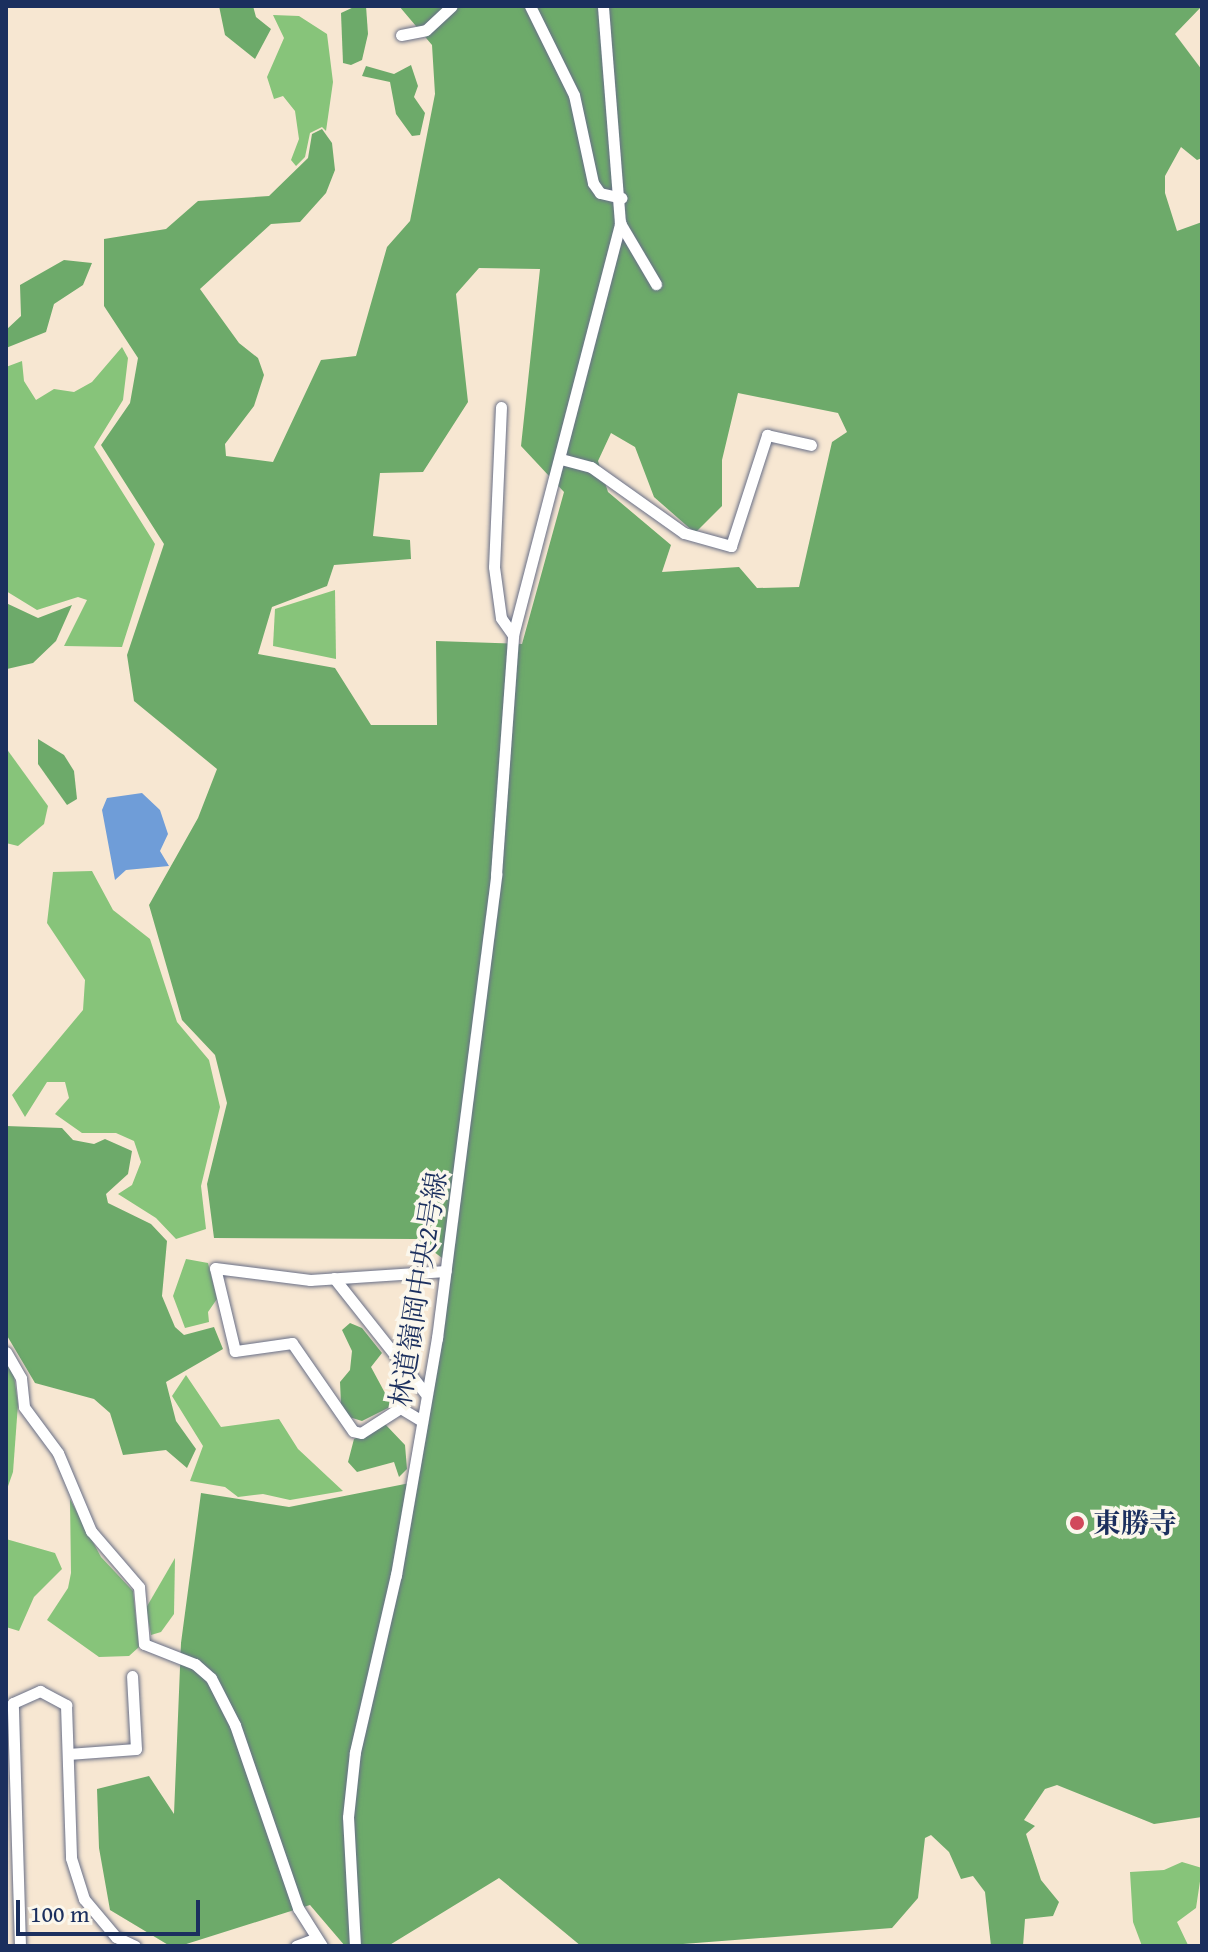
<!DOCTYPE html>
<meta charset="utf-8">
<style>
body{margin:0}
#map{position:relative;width:1208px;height:1952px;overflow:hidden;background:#f7e7d2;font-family:"Gentium Book Plus","Noto Serif JP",serif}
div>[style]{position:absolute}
.green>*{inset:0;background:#87c47a}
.forest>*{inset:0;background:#6daa6a}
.water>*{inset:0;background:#6f9dd8}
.roads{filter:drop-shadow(0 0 2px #686f87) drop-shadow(0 0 2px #686f87)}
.street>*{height:11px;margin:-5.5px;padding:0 5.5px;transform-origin:5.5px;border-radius:5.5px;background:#fff}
.dots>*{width:22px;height:22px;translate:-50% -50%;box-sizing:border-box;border:4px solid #fbf7ec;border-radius:50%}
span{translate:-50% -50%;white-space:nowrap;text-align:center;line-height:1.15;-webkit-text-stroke:7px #fbf7ec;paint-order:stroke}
.street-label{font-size:28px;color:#1b2f5e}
.poi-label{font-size:28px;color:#1b2f5e;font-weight:700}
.left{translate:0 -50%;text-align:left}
.frame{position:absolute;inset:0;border:8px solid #1b2f5e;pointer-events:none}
.scale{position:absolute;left:16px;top:1900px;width:184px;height:36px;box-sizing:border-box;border:4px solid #1b2f5e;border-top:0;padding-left:10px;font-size:24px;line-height:28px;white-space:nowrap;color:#1b2f5e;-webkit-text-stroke:6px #fbf7ec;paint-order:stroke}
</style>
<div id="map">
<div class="green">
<div style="clip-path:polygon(273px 15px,299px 16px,327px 34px,333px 82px,326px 131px,322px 127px,310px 133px,305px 157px,296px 166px,291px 160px,299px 139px,295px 111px,283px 96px,274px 99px,267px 77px,284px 38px)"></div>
<div style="clip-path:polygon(122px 347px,128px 358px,123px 400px,94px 447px,155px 544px,122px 647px,64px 646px,87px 600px,78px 597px,37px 610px,6px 591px,6px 367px,22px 361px,24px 381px,36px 400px,54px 389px,74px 392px,92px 382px)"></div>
<div style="clip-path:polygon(335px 590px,336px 659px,273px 646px,275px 609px)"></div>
<div style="clip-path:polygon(6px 748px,48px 806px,44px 824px,18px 846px,6px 843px)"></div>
<div style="clip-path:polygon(92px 871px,113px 910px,150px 939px,177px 1022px,209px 1060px,220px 1107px,201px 1186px,206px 1229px,176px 1239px,156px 1218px,118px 1194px,132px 1185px,141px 1162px,134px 1141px,116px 1133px,82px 1133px,55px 1114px,69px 1098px,65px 1082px,47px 1082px,25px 1117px,12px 1095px,83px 1010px,85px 980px,47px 923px,53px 872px)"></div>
<div style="clip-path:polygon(186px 1259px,208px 1263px,217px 1299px,208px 1312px,209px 1322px,185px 1328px,173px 1296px)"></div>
<div style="clip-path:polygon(6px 1361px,13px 1369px,18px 1404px,13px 1472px,6px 1492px)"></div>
<div style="clip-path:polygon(186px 1375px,221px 1427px,279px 1419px,298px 1449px,343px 1491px,290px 1500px,263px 1494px,238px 1497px,225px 1487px,190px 1481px,203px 1446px,172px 1396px)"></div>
<div style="clip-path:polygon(70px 1499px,101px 1557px,133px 1591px,139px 1647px,129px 1656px,99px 1657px,47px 1620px,68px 1588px,71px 1573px)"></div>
<div style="clip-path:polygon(6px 1539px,55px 1553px,62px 1569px,34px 1597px,19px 1631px,6px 1627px)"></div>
<div style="clip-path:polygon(175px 1558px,174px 1614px,161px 1632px,151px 1635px,146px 1608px)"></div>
<div style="clip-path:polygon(1182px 1862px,1202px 1868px,1196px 1908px,1177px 1922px,1188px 1945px,1142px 1946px,1133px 1922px,1130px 1872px,1164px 1870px)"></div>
</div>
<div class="forest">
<div style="clip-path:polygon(219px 6px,253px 6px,256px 17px,271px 29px,255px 59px,225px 35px)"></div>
<div style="clip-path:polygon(356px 6px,366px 6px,368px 34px,362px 60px,351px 65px,343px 63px,341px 13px)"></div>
<div style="clip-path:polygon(evenodd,399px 6px,1202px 6px,1175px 34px,1202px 70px,1202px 158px,1197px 160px,1181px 147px,1165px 176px,1165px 193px,1177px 231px,1202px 222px,1202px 1817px,1154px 1824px,1057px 1785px,1045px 1789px,1024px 1820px,1035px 1826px,1026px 1834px,1041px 1880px,1059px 1902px,1053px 1916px,1025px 1919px,1023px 1946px,991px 1946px,985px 1892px,973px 1876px,961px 1879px,949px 1852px,931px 1835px,925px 1838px,918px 1898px,892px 1928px,657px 1946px,581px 1946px,499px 1878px,388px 1946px,345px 1946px,310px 1905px,180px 1946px,170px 1946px,110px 1910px,99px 1848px,97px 1789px,149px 1776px,174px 1814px,181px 1643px,201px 1493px,289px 1507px,415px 1482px,450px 1264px,417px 1239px,214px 1238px,207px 1184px,227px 1103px,215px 1055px,182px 1020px,149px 905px,198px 818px,217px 769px,134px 701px,127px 655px,164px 544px,101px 445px,130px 403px,138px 358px,104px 306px,104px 239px,166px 229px,198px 201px,269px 196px,308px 158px,312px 134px,322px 129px,332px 143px,335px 170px,326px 193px,300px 222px,271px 224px,200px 289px,239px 343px,258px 358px,264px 375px,254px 406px,225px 444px,226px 456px,273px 462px,321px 360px,356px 356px,387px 247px,410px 221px,435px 94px,432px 45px,399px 6px,479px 268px,540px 269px,521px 446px,564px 492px,522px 644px,436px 641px,437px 725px,371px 725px,335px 668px,258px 654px,272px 607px,327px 586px,334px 565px,411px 559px,410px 540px,373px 536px,380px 473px,423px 472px,468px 402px,456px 294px,479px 268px,399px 6px,738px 393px,838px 413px,847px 432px,832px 442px,799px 587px,757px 588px,739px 567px,662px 572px,671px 545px,608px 492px,598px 461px,611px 433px,635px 447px,654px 497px,695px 533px,722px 506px,722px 460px,738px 393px)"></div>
<div style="clip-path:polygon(411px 65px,418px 86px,414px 97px,425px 113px,420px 135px,412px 136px,396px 114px,390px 82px,362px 76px,366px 66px,394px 74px)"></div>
<div style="clip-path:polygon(64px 260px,92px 263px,83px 285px,54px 304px,46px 332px,6px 348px,6px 330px,21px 316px,20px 285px)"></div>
<div style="clip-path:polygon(6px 603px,38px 618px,72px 605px,56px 641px,33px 663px,7px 669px)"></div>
<div style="clip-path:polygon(38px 739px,64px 755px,74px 771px,77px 799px,67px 805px,38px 764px)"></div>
<div style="clip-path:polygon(6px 1126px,62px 1128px,73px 1140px,94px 1144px,105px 1139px,132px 1151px,128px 1174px,106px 1194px,108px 1203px,151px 1224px,167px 1241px,162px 1296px,175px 1327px,184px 1335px,214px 1327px,223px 1349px,166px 1382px,176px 1421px,196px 1449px,187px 1468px,166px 1450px,123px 1455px,110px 1413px,94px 1399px,35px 1383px,6px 1334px)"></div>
<div style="clip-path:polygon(350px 1323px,362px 1328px,382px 1353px,371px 1367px,392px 1406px,362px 1421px,349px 1417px,341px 1404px,340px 1382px,350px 1370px,352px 1351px,342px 1330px)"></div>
<div style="clip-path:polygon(385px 1424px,405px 1445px,407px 1469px,399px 1477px,394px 1462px,357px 1472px,348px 1462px,354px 1439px)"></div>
</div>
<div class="water">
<div style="clip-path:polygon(142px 793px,160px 810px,168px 834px,160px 851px,169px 866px,126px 870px,115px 880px,102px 810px,107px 798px)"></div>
</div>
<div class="roads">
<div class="street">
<div style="left:530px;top:6px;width:99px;rotate:63.7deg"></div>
<div style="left:574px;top:95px;width:90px;rotate:77.8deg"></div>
<div style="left:593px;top:183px;width:12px;rotate:55deg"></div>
<div style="left:600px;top:193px;width:22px;rotate:13deg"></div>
<div style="left:401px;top:35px;width:25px;rotate:-11deg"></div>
<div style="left:426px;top:30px;width:35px;rotate:-43deg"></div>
<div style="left:620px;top:223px;width:71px;rotate:59.5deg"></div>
<div style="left:501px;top:407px;width:160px;rotate:92.5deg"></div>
<div style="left:494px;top:567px;width:51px;rotate:82.2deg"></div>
<div style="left:501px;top:618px;width:21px;rotate:55deg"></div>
<div style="left:561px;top:459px;width:31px;rotate:15deg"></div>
<div style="left:591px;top:467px;width:114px;rotate:35.4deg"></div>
<div style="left:684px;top:533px;width:49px;rotate:15.5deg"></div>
<div style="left:731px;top:546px;width:117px;rotate:-72deg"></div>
<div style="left:767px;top:435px;width:45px;rotate:12.8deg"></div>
<div style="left:334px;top:1278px;width:148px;rotate:51.6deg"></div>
<div style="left:6px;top:1352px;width:30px;rotate:60deg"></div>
<div style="left:21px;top:1378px;width:29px;rotate:84deg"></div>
<div style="left:24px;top:1407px;width:57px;rotate:53.5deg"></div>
<div style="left:58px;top:1453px;width:85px;rotate:67.1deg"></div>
<div style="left:91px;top:1531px;width:74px;rotate:49.4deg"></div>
<div style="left:139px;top:1587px;width:57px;rotate:85deg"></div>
<div style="left:144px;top:1644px;width:55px;rotate:21.4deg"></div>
<div style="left:195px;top:1664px;width:21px;rotate:41deg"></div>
<div style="left:211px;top:1678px;width:53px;rotate:62.9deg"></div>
<div style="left:235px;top:1725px;width:194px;rotate:71deg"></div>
<div style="left:298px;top:1908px;width:45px;rotate:57.7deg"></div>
<div style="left:422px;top:1421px;width:26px;rotate:-149deg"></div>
<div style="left:400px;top:1408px;width:46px;rotate:147.3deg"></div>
<div style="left:361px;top:1433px;width:8px;rotate:-166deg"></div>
<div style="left:353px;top:1431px;width:107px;rotate:-124.7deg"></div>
<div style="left:292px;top:1343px;width:58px;rotate:172deg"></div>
<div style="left:235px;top:1351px;width:85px;rotate:-103.5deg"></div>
<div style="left:215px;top:1268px;width:96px;rotate:7.2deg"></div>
<div style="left:310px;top:1280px;width:136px;rotate:-3.8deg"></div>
<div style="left:68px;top:1754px;width:68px;rotate:-4.2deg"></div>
<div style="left:136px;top:1749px;width:73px;rotate:-93.1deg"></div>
<div style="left:20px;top:1946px;width:243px;rotate:-91.7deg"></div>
<div style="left:13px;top:1703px;width:30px;rotate:-24deg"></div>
<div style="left:40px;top:1691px;width:30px;rotate:28deg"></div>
<div style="left:66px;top:1705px;width:153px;rotate:88.1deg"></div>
<div style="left:71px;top:1858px;width:43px;rotate:72.4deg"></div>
<div style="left:84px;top:1899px;width:50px;rotate:49.9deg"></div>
<div style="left:116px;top:1937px;width:21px;rotate:25deg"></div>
<div style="left:296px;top:1946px;width:22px;rotate:-21deg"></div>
<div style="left:355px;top:1946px;width:129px;rotate:-93.1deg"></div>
<div style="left:348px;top:1817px;width:65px;rotate:-83.9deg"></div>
<div style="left:355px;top:1752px;width:182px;rotate:-77deg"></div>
<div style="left:396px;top:1575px;width:241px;rotate:-80.2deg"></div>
<div style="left:437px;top:1338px;width:467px;rotate:-82.7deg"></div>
<div style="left:496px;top:875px;width:241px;rotate:-85.9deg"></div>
<div style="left:513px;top:635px;width:426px;rotate:-75.4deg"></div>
<div style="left:620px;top:223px;width:218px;rotate:-94.5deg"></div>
</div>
</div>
<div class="dots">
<div style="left:1077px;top:1523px;background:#d1495b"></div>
</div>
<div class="street-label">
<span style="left:418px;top:1289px;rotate:-81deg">林道嶺岡中央2号線</span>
</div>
<div class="poi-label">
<span class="left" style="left:1093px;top:1523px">東勝寺</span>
</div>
<div class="frame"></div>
<div class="scale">100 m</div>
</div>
